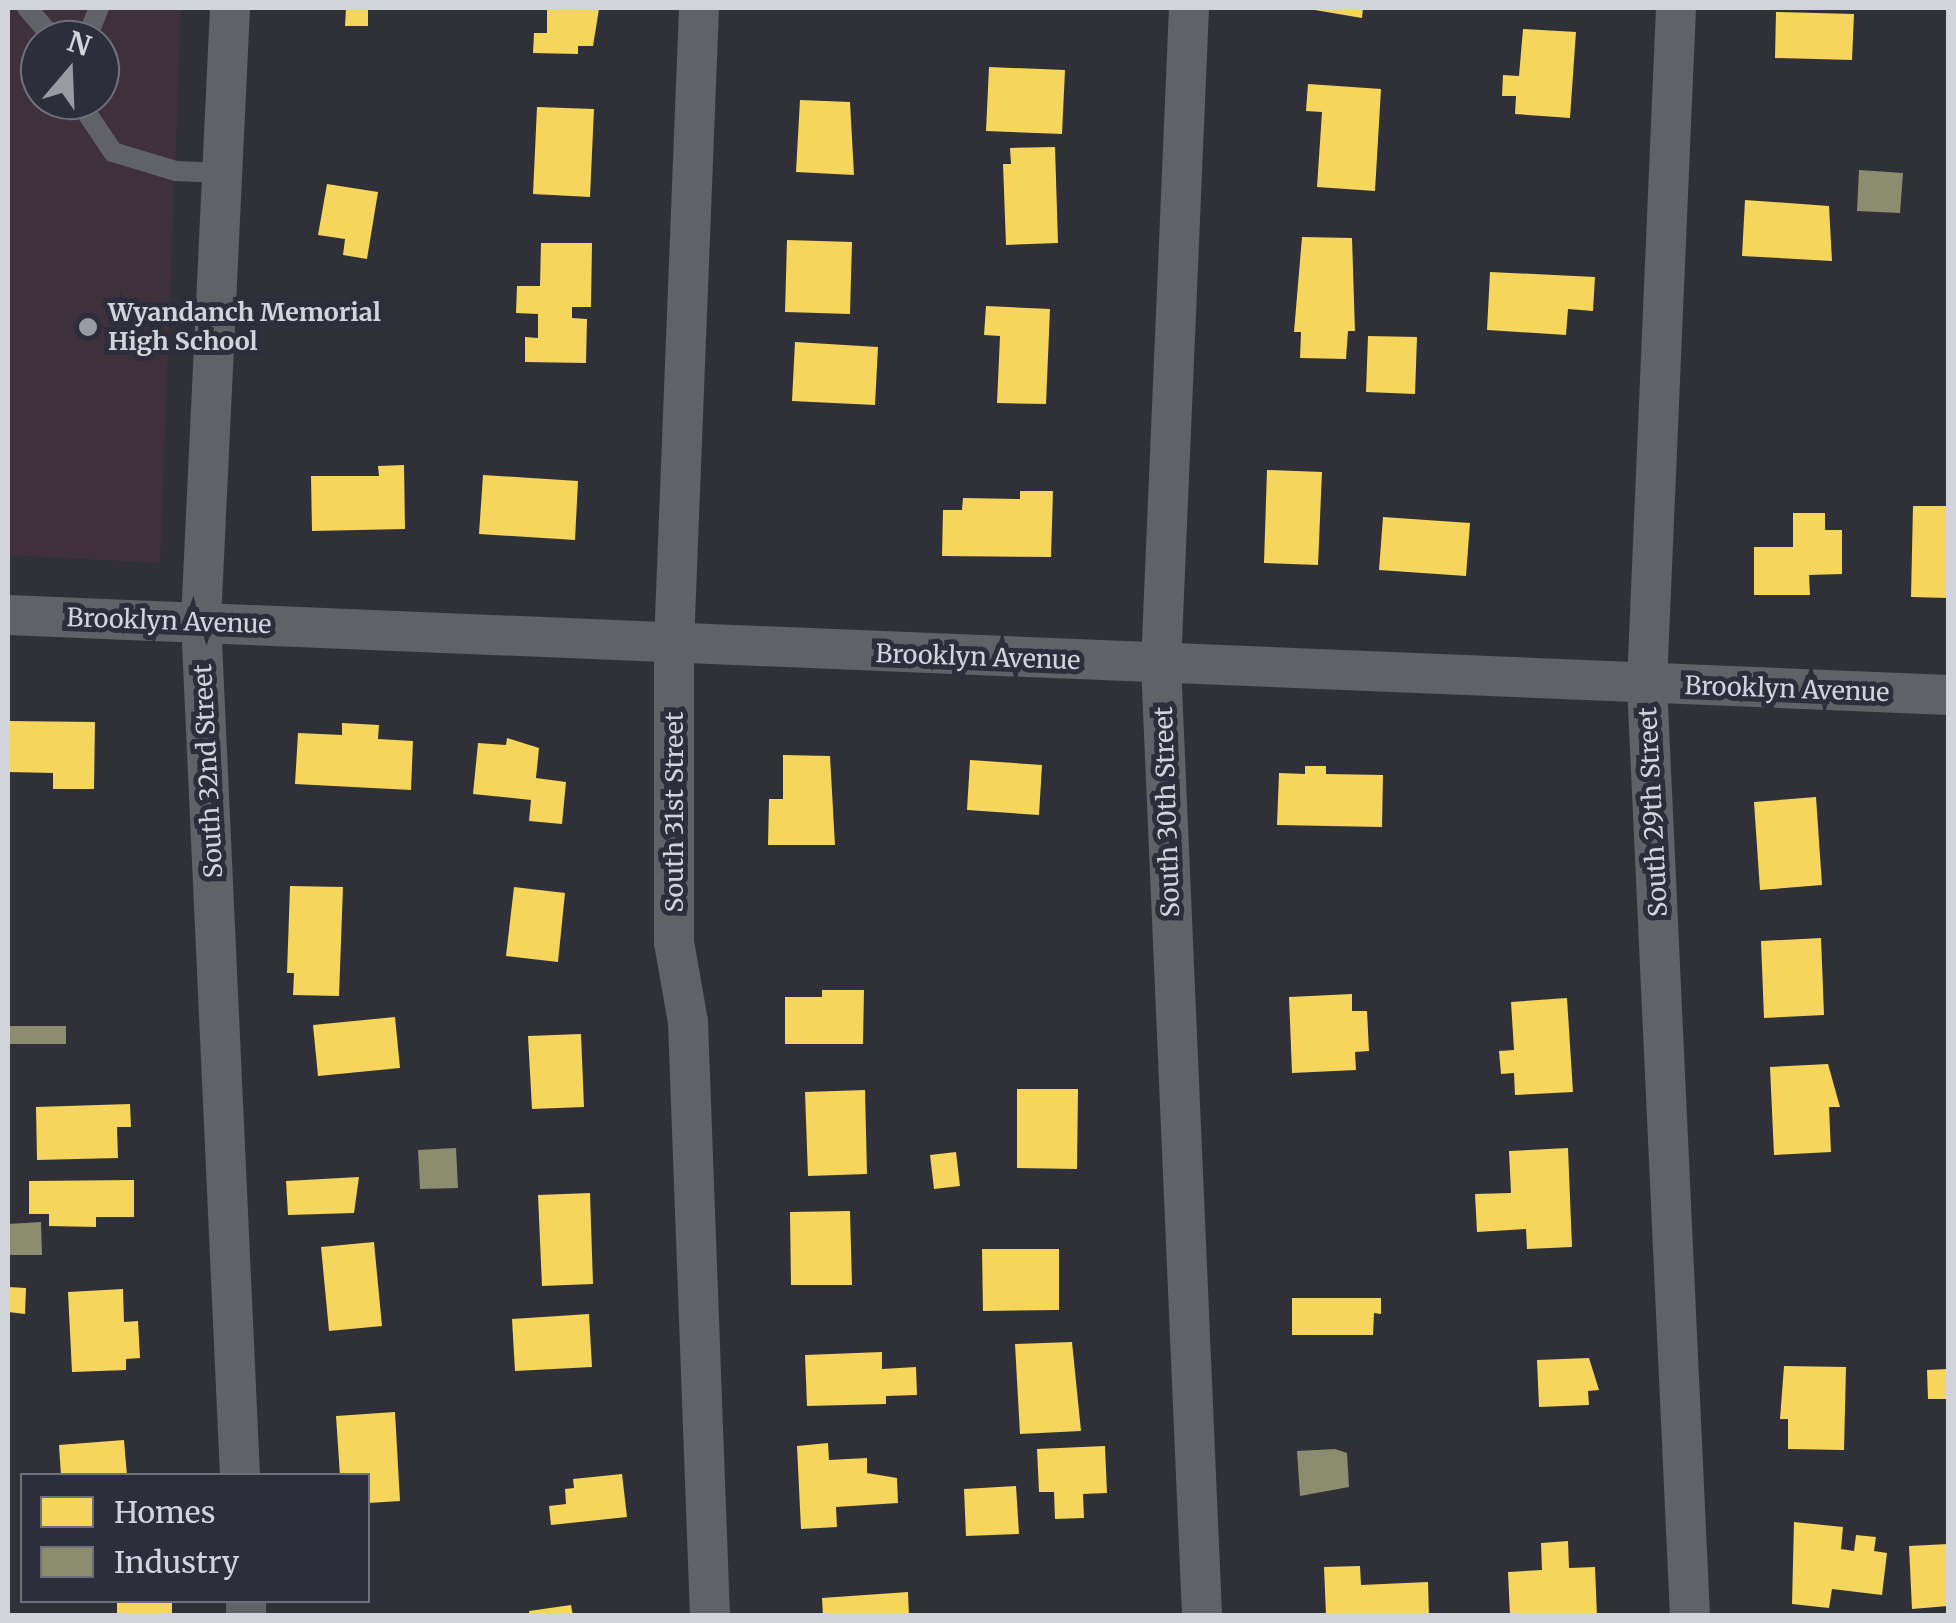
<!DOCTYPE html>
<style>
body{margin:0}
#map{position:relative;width:1956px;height:1623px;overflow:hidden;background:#303138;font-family:Merriweather,serif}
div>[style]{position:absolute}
.education>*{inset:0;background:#3f313c}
.homes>*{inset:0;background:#f6d55c}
.industry>*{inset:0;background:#8c8c6e}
.service>*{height:20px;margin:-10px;padding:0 10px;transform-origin:10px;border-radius:10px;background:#606267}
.minor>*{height:40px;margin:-20px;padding:0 20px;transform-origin:20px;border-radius:20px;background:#606267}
.dots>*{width:28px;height:28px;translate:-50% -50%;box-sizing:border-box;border:5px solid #2c2e3b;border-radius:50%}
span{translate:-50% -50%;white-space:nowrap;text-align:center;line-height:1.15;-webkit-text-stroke:10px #2c2e3b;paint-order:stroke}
.poi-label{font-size:25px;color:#d2d4dc;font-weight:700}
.left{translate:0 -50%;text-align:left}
.street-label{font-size:25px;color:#d2d4dc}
.frame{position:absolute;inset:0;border:10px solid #d2d4dc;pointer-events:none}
.legend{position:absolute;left:20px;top:1473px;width:350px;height:130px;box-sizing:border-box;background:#2c2e3b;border:2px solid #6e707b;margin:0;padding:12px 18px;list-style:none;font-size:30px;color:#d2d4dc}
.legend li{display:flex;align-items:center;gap:20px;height:50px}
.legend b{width:50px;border:2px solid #6e707b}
.north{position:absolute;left:20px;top:20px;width:100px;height:100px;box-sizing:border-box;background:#2c2e3b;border:2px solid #6e707b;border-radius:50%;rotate:19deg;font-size:28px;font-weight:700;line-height:40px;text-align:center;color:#d2d4dc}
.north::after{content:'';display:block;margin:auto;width:35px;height:45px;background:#999ba3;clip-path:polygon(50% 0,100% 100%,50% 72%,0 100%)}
</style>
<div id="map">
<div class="education">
<div style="clip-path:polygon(evenodd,8px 8px,181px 8px,160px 563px,8px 555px,8px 8px,40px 40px,100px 40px,100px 100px,40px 100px,40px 40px)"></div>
</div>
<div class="homes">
<div style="clip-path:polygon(346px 8px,368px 8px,368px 26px,345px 26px)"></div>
<div style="clip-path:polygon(547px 8px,599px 9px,593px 46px,578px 46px,578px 54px,533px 53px,534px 33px,547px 33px)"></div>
<div style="clip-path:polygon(1303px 8px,1363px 8px,1362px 18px)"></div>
<div style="clip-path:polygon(1776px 12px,1854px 14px,1852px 60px,1775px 58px)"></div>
<div style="clip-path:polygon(1523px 29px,1576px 32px,1570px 118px,1515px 114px,1516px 96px,1502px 96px,1503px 75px,1519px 76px)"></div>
<div style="clip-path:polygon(989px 67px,1065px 70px,1062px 134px,986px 131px)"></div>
<div style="clip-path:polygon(1308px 84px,1381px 89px,1375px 191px,1317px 187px,1322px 112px,1306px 111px)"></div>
<div style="clip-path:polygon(800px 100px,850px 102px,854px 175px,796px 172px)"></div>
<div style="clip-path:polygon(537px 107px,594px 109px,590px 197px,533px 194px)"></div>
<div style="clip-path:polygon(1055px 147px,1058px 243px,1006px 245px,1003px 164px,1011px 164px,1010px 148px)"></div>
<div style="clip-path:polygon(327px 184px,378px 192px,367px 259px,343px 255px,345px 239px,318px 235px)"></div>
<div style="clip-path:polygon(1745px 200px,1829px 206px,1832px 261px,1742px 256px)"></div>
<div style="clip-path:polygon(1302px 237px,1352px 238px,1355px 331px,1348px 331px,1346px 359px,1300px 358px,1301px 332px,1294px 332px)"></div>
<div style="clip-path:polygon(787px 240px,852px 242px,850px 314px,785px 312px)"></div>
<div style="clip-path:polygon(541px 243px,592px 243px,591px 307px,572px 307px,572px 318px,587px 319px,586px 363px,525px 362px,525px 337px,538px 338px,538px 314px,516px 313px,517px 286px,540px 286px)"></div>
<div style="clip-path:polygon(1490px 272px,1595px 277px,1593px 311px,1568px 309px,1566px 335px,1487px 330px)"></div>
<div style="clip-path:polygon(986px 306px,1050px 309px,1046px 404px,997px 403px,1000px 336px,984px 335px)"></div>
<div style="clip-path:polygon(1368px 336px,1417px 337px,1415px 394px,1366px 392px)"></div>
<div style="clip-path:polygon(795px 342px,878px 347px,875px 405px,792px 401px)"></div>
<div style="clip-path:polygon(404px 465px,405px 529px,312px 531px,311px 476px,379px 476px,378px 466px)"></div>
<div style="clip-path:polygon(1267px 470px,1322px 472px,1318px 565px,1264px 563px)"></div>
<div style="clip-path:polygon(483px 475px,578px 481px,575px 540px,479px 534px)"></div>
<div style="clip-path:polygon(1020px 491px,1053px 491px,1051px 557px,942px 556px,943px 510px,962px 510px,963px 498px,1020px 499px)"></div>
<div style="clip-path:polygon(1913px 506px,1948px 506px,1948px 598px,1911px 597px)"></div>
<div style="clip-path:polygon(1793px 513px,1825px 513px,1825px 530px,1842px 530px,1842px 574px,1809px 575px,1810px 595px,1754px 595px,1754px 547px,1793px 547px)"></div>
<div style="clip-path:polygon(1383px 517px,1470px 523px,1466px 576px,1379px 570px)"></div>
<div style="clip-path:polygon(8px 721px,95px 722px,94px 789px,53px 789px,53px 773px,8px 772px)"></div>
<div style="clip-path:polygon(342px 723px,379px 725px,378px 739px,413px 741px,411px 790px,295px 784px,298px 733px,342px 735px)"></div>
<div style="clip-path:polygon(507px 738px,539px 748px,536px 778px,566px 782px,562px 824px,529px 821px,531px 800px,473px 794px,478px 743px,506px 745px)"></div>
<div style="clip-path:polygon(783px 755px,830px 756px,835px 845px,768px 845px,769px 799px,783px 799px)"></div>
<div style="clip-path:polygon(970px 760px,1042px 765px,1039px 815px,967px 810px)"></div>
<div style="clip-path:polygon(1305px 766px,1326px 766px,1326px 774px,1383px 775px,1382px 827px,1277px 825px,1279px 773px,1305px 774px)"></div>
<div style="clip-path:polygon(1816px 797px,1822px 885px,1760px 890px,1754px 802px)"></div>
<div style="clip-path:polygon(290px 886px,343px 887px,339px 996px,293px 995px,294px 973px,287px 973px)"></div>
<div style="clip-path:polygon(514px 887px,565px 893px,558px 962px,506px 956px)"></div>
<div style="clip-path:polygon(1821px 938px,1824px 1015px,1764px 1018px,1761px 941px)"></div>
<div style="clip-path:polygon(822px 990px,864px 990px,863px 1044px,785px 1044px,785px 997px,822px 997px)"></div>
<div style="clip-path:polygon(1352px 994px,1352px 1011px,1367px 1011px,1369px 1051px,1355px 1052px,1356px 1070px,1292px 1073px,1289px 997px)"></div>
<div style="clip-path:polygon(1567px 998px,1573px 1092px,1515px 1095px,1514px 1073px,1501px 1074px,1499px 1051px,1514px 1050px,1511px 1002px)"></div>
<div style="clip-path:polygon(395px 1017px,400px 1068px,318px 1076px,313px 1025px)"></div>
<div style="clip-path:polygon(581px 1034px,584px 1107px,532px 1109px,528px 1036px)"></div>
<div style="clip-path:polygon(1828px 1064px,1840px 1107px,1829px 1107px,1831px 1152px,1774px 1155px,1770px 1067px)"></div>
<div style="clip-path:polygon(1017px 1089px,1078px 1089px,1077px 1169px,1017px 1168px)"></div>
<div style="clip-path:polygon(865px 1090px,867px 1174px,808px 1176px,805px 1092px)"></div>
<div style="clip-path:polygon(130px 1104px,131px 1127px,117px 1127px,118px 1158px,37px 1160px,36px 1107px)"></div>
<div style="clip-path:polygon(1568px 1148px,1572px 1247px,1527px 1249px,1526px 1229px,1477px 1232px,1475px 1194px,1511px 1193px,1509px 1151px)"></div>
<div style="clip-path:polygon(956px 1152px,960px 1186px,934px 1189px,930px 1155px)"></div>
<div style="clip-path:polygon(359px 1177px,354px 1213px,288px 1215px,286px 1181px)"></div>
<div style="clip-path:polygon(134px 1180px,134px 1217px,96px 1217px,96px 1227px,49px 1226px,49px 1214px,29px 1214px,29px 1181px)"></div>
<div style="clip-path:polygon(590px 1193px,593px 1284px,542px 1286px,538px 1195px)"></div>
<div style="clip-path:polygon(850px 1211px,852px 1285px,791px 1285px,790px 1212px)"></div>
<div style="clip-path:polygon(374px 1242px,382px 1326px,329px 1331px,321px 1247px)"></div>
<div style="clip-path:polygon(982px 1249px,1059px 1249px,1059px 1310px,983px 1311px)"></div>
<div style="clip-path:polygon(8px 1287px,26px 1288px,25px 1314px,8px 1312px)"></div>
<div style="clip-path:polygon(123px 1289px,124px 1322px,138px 1321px,140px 1358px,126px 1359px,126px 1370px,72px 1372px,68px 1292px)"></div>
<div style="clip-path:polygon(1292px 1298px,1381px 1298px,1381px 1314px,1374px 1313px,1373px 1335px,1292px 1335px)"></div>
<div style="clip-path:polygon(589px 1314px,592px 1367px,515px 1371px,512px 1319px)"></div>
<div style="clip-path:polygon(1072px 1342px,1081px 1431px,1020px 1434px,1015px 1344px)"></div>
<div style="clip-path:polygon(882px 1352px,882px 1369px,916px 1367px,917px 1395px,886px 1396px,886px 1404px,807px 1406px,805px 1355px)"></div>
<div style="clip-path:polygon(1589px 1358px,1599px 1390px,1588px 1391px,1589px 1405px,1539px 1407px,1537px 1360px)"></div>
<div style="clip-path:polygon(1784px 1366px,1846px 1367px,1844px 1450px,1788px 1449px,1788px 1419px,1780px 1419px)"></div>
<div style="clip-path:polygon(1948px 1369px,1948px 1399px,1928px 1399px,1927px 1370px)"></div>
<div style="clip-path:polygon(395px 1412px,400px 1501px,368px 1503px,368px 1476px,340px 1476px,336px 1416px)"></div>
<div style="clip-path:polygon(124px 1440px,127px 1476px,61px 1476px,59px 1445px)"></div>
<div style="clip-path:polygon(828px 1443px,829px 1460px,867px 1458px,867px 1473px,897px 1478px,898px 1503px,836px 1507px,837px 1527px,801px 1529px,797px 1446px)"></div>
<div style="clip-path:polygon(1105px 1446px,1107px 1493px,1083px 1494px,1084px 1518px,1055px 1519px,1054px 1492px,1039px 1492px,1037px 1449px)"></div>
<div style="clip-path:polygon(622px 1474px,627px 1517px,551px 1525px,549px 1506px,566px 1504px,565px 1489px,574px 1488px,573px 1479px)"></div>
<div style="clip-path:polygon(1016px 1486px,1019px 1534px,966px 1536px,964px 1489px)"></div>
<div style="clip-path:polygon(1794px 1522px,1843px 1527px,1841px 1549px,1854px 1551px,1856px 1535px,1876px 1537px,1874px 1551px,1887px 1553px,1882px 1595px,1832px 1589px,1829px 1608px,1792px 1604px)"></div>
<div style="clip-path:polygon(1568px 1541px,1569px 1568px,1595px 1567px,1597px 1616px,1510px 1616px,1508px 1572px,1542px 1570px,1541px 1543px)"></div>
<div style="clip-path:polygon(1948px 1544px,1948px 1606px,1912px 1609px,1909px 1546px)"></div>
<div style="clip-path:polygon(1360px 1566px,1361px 1585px,1428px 1582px,1429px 1616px,1326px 1616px,1324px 1567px)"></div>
<div style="clip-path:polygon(908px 1592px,909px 1616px,823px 1616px,822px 1598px)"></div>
<div style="clip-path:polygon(117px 1600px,172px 1600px,172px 1616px,117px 1616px)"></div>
<div style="clip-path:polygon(571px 1605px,573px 1616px,530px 1616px,529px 1611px)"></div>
</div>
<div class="industry">
<div style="clip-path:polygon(1859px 170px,1903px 173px,1900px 213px,1857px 211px)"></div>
<div style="clip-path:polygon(8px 1026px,66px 1026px,66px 1044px,8px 1044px)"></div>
<div style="clip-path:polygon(456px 1148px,458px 1188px,420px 1189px,418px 1150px)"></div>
<div style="clip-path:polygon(41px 1222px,42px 1255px,8px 1255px,8px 1224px)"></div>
<div style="clip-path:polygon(1335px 1449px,1347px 1453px,1349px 1487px,1300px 1496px,1297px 1451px)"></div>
</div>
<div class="service">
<div style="left:27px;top:8px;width:43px;rotate:48.8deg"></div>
<div style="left:86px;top:40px;width:35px;rotate:-68deg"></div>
<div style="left:78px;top:100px;width:63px;rotate:56.1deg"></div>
<div style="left:113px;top:152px;width:66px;rotate:16.8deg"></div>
<div style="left:176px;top:171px;width:46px;rotate:2.5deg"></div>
</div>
<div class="minor">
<div style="left:230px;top:8px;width:613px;rotate:92.71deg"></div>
<div style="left:201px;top:620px;width:857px;rotate:87.39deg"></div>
<div style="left:699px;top:8px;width:636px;rotate:92.25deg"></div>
<div style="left:674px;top:644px;width:298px;rotate:90deg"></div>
<div style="left:674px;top:942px;width:81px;rotate:80.1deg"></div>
<div style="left:688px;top:1022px;width:594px;rotate:87.88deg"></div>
<div style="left:1189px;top:8px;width:657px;rotate:92.44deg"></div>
<div style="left:1161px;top:664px;width:953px;rotate:87.53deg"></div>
<div style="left:1676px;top:8px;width:677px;rotate:92.46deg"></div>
<div style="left:1647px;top:684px;width:933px;rotate:87.36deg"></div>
<div style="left:8px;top:615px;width:1942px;rotate:2.36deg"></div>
<div style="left:246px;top:1600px;width:16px;rotate:90deg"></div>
</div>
<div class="dots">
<div style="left:88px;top:327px;background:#999ba3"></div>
</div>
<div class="poi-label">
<span class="left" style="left:108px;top:327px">Wyandanch Memorial<br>High School</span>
</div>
<div class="street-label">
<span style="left:169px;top:621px;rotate:2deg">Brooklyn Avenue</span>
<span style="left:978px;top:657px;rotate:2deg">Brooklyn Avenue</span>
<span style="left:1787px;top:689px;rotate:2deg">Brooklyn Avenue</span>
<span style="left:208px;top:771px;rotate:-93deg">South 32nd Street</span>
<span style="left:674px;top:812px;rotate:-90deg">South 31st Street</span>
<span style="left:1167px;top:812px;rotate:-92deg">South 30th Street</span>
<span style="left:1653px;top:812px;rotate:-93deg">South 29th Street</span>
</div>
<div class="frame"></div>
<ul class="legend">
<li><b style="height:28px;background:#f6d55c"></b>Homes</li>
<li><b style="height:28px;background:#8c8c6e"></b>Industry</li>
</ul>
<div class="north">N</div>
</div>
